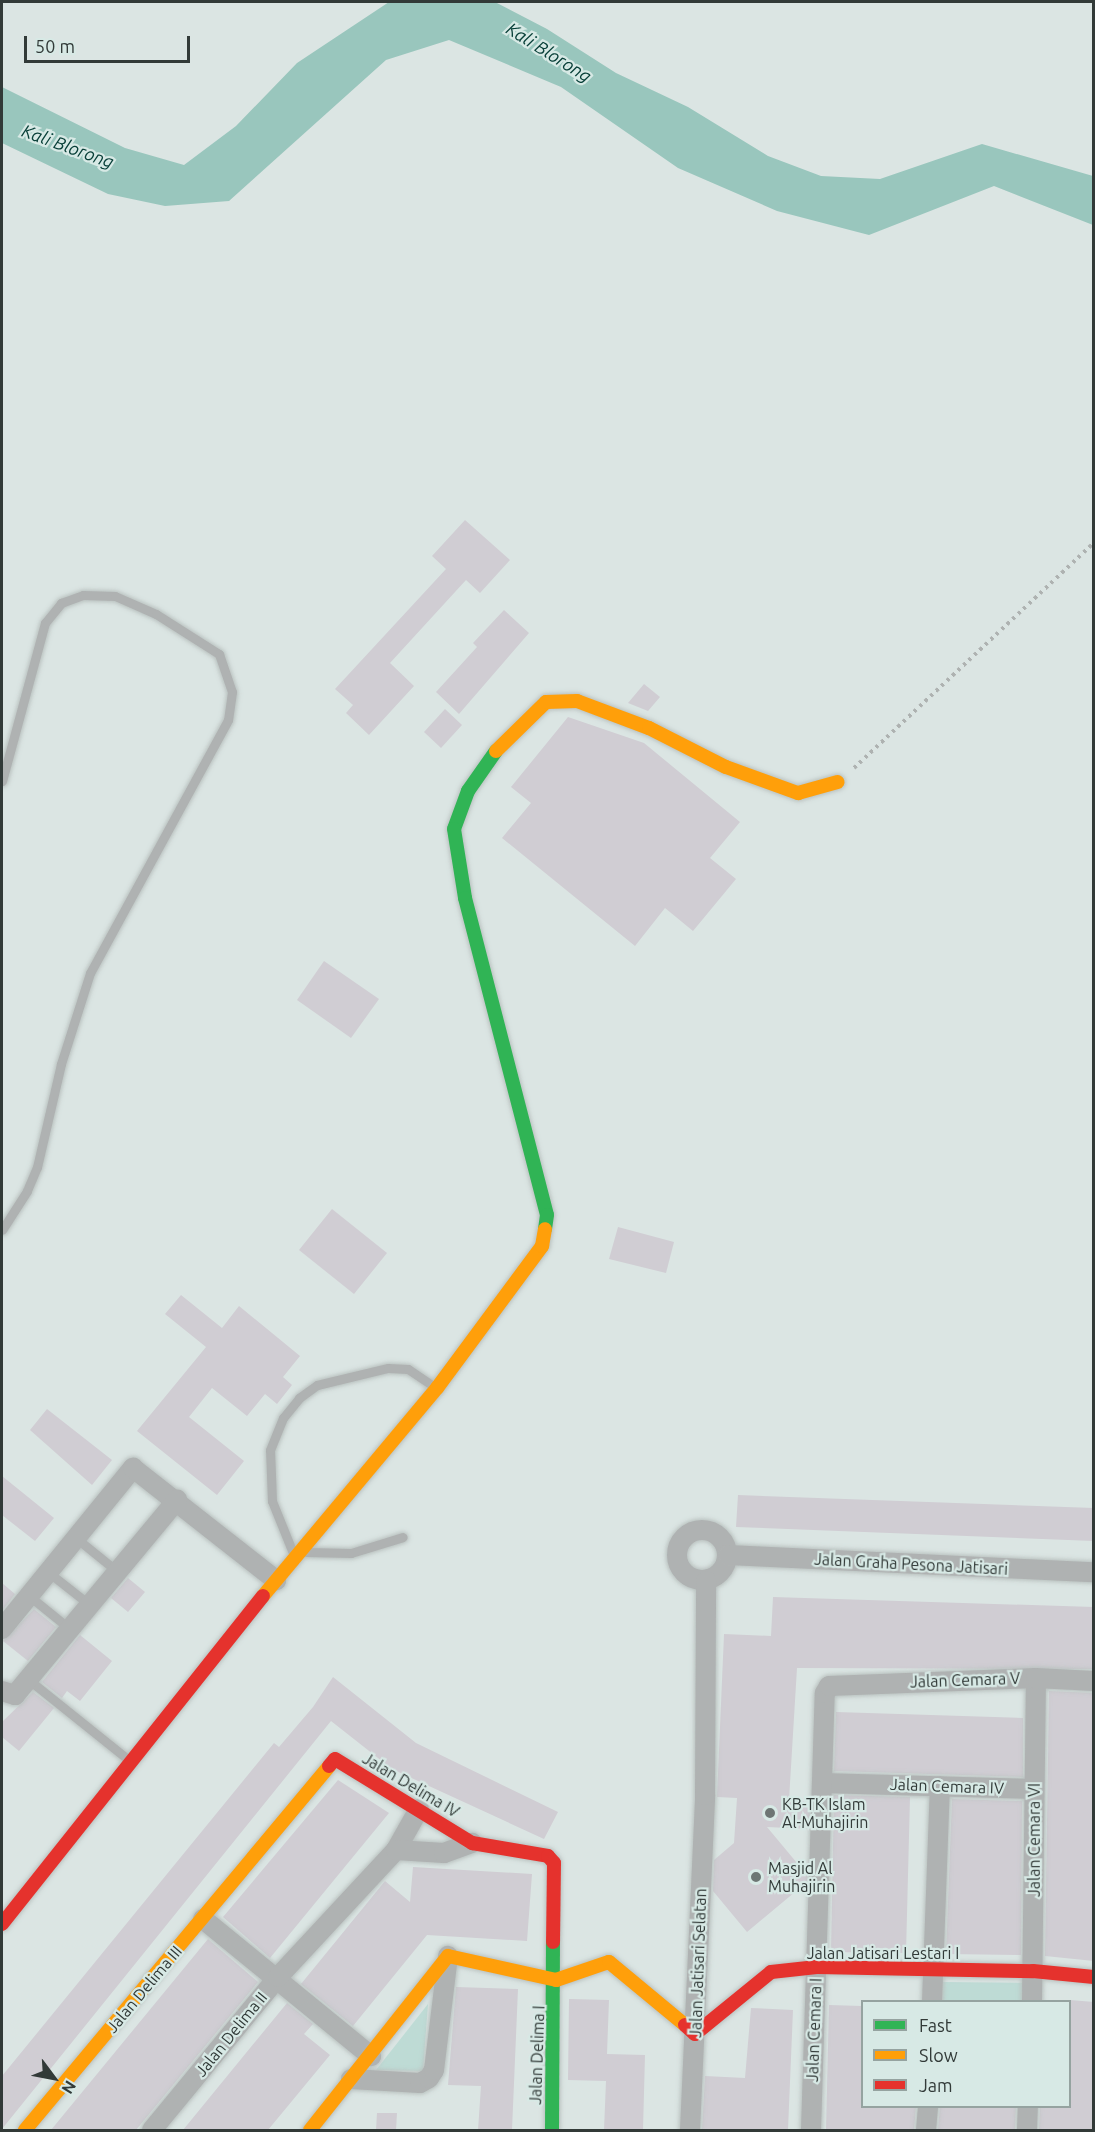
<!DOCTYPE html>
<style>
body{margin:0}
#map{position:relative;width:1095px;height:2132px;overflow:hidden;background:#dbe5e3;font-family:Ubuntu,sans-serif}
div>[style]{position:absolute}
.green>*{inset:0;background:#bedbd5}
.water>*{inset:0;background:#99c6bd}
.building>*{inset:0;background:#d0cdd3}
.path>*{height:4px;margin-top:-2px;transform-origin:0;background:repeating-linear-gradient(90deg,#aeb2b1 0 3px,transparent 0 7.5px)}
.roads{filter:drop-shadow(0 0 2px #bac2c0) drop-shadow(0 0 2px #bac2c0)}
.lane>*{height:9px;margin:-4.5px;padding:0 4.5px;transform-origin:4.5px;border-radius:4.5px;background:#afb2b2}
.street>*{height:20px;margin:-10px;padding:0 10px;transform-origin:10px;border-radius:10px;background:#afb2b2}
.street>.ring{margin:-10px;padding:0;box-sizing:content-box;background:none;border:20px solid #afb2b2;border-radius:50%}
.fast>*{height:14px;margin:-7px;padding:0 7px;transform-origin:7px;border-radius:7px;background:#30b455}
.slow>*{height:14px;margin:-7px;padding:0 7px;transform-origin:7px;border-radius:7px;background:#ff9f0a}
.jam>*{height:14px;margin:-7px;padding:0 7px;transform-origin:7px;border-radius:7px;background:#e5322d}
.dots>*{width:16px;height:16px;translate:-50% -50%;box-sizing:border-box;border:3px solid #d7e9e5;border-radius:50%}
span{translate:-50% -50%;white-space:nowrap;text-align:center;line-height:1.15;-webkit-text-stroke:4.5px #d7e9e5;paint-order:stroke}
.street-label{font-size:16px;color:#323a38}
.poi-label{font-size:16px;color:#323a38}
.left{translate:0 -50%;text-align:left}
.water-label{font-size:18px;color:#094039;font-style:italic}
.frame{position:absolute;inset:0;border:3px solid #323a38;pointer-events:none}
.legend{position:absolute;left:861px;top:2000px;width:210px;height:108px;box-sizing:border-box;background:#d7e9e5;border:2px solid #95a3a0;margin:0;padding:8px 10px;list-style:none;font-size:18px;color:#323a38}
.legend li{display:flex;align-items:center;gap:12px;height:30px}
.legend b{width:30px;border:2px solid #95a3a0}
.north{position:absolute;left:24px;top:2048px;width:60px;height:60px;-webkit-text-stroke:4px #d7e9e5;paint-order:stroke;rotate:122deg;font-size:16px;font-weight:700;line-height:24px;text-align:center;color:#323a38}
.north::after{content:'';display:block;margin:auto;width:21px;height:27px;background:#323a38;clip-path:polygon(50% 0,100% 100%,50% 72%,0 100%)}
.scale{position:absolute;left:24px;top:36px;width:166px;height:27px;box-sizing:border-box;border:3px solid #323a38;border-top:0;padding-left:8px;font-size:18px;line-height:21px;white-space:nowrap;color:#323a38;-webkit-text-stroke:4px #d7e9e5;paint-order:stroke}
</style>
<div id="map">
<div class="green">
<div style="clip-path:polygon(942px 1982px,1031px 1983px,1030px 2001px,941px 2002px)"></div>
<div style="clip-path:polygon(428px 2004px,423px 2071px,376px 2070px)"></div>
</div>
<div class="water">
<div style="clip-path:polygon(389px 2px,495px 2px,547px 29px,616px 73px,688px 107px,768px 156px,821px 176px,880px 179px,982px 144px,1093px 176px,1093px 225px,994px 186px,869px 235px,777px 211px,678px 168px,561px 87px,449px 40px,386px 60px,229px 201px,165px 206px,108px 194px,2px 143px,2px 87px,125px 148px,184px 165px,236px 126px,297px 63px)"></div>
</div>
<div class="building">
<div style="clip-path:polygon(465px 520px,510px 560px,480px 593px,466px 580px,390px 663px,414px 686px,369px 735px,346px 713px,353px 705px,335px 689px,446px 569px,432px 556px)"></div>
<div style="clip-path:polygon(504px 610px,529px 633px,459px 714px,436px 692px,477px 647px,473px 643px)"></div>
<div style="clip-path:polygon(644px 684px,660px 697px,648px 711px,628px 703px)"></div>
<div style="clip-path:polygon(445px 709px,462px 725px,441px 748px,424px 732px)"></div>
<div style="clip-path:polygon(568px 717px,644px 743px,740px 822px,710px 858px,736px 879px,693px 931px,665px 908px,635px 946px,502px 838px,531px 803px,511px 787px)"></div>
<div style="clip-path:polygon(324px 961px,379px 999px,351px 1038px,297px 1000px)"></div>
<div style="clip-path:polygon(332px 1209px,387px 1253px,354px 1294px,299px 1250px)"></div>
<div style="clip-path:polygon(618px 1227px,674px 1242px,666px 1273px,609px 1259px)"></div>
<div style="clip-path:polygon(181px 1295px,222px 1328px,239px 1306px,300px 1356px,283px 1377px,292px 1385px,277px 1404px,265px 1394px,247px 1416px,212px 1388px,189px 1417px,244px 1461px,217px 1495px,137px 1431px,206px 1347px,165px 1314px)"></div>
<div style="clip-path:polygon(47px 1409px,112px 1460px,92px 1485px,30px 1430px)"></div>
<div style="clip-path:polygon(2px 1476px,54px 1518px,35px 1541px,2px 1515px)"></div>
<div style="clip-path:polygon(738px 1495px,1094px 1508px,1094px 1541px,736px 1527px)"></div>
<div style="clip-path:polygon(128px 1578px,145px 1592px,128px 1612px,111px 1598px)"></div>
<div style="clip-path:polygon(2px 1583px,15px 1594px,2px 1611px)"></div>
<div style="clip-path:polygon(773px 1597px,1094px 1607px,1094px 1669px,797px 1668px,789px 1800px,810px 1802px,809px 1829px,767px 1827px,807px 1875px,807px 1882px,747px 1932px,713px 1891px,714px 1860px,734px 1843px,737px 1798px,717px 1797px,724px 1634px,771px 1636px)"></div>
<div style="clip-path:polygon(34px 1609px,56px 1627px,28px 1661px,3px 1641px)"></div>
<div style="clip-path:polygon(80px 1635px,112px 1661px,80px 1701px,67px 1691px,62px 1698px,42px 1682px)"></div>
<div style="clip-path:polygon(333px 1677px,416px 1743px,558px 1812px,544px 1839px,392px 1769px,331px 1721px,2px 2129px,2px 2076px,274px 1743px,279px 1747px,313px 1707px)"></div>
<div style="clip-path:polygon(1049px 1691px,1094px 1693px,1094px 1961px,1045px 1956px)"></div>
<div style="clip-path:polygon(33px 1692px,54px 1708px,19px 1751px,2px 1737px,2px 1722px)"></div>
<div style="clip-path:polygon(836px 1712px,1023px 1718px,1023px 1777px,834px 1771px)"></div>
<div style="clip-path:polygon(338px 1780px,389px 1813px,270px 1958px,223px 1917px)"></div>
<div style="clip-path:polygon(834px 1795px,910px 1797px,906px 1953px,831px 1952px)"></div>
<div style="clip-path:polygon(952px 1799px,1022px 1801px,1021px 1955px,946px 1954px)"></div>
<div style="clip-path:polygon(413px 1867px,532px 1874px,527px 1941px,427px 1935px,353px 2026px,301px 1984px,385px 1881px,410px 1902px)"></div>
<div style="clip-path:polygon(208px 1939px,258px 1982px,136px 2130px,51px 2130px)"></div>
<div style="clip-path:polygon(456px 1987px,518px 1989px,512px 2130px,478px 2130px,481px 2086px,448px 2085px)"></div>
<div style="clip-path:polygon(569px 1999px,609px 2000px,607px 2054px,645px 2055px,643px 2130px,604px 2130px,606px 2081px,568px 2080px)"></div>
<div style="clip-path:polygon(1070px 2000px,1094px 2002px,1094px 2130px,1039px 2130px,1040px 2106px,1070px 2106px)"></div>
<div style="clip-path:polygon(287px 2003px,313px 2024px,304px 2034px,330px 2055px,268px 2130px,183px 2130px)"></div>
<div style="clip-path:polygon(829px 2005px,862px 2006px,862px 2106px,916px 2106px,914px 2130px,826px 2130px)"></div>
<div style="clip-path:polygon(751px 2008px,793px 2010px,788px 2130px,702px 2130px,705px 2076px,745px 2078px)"></div>
<div style="clip-path:polygon(940px 2106px,1016px 2106px,1015px 2130px,938px 2130px)"></div>
<div style="clip-path:polygon(377px 2113px,397px 2113px,396px 2130px,376px 2130px)"></div>
</div>
<div class="path">
<div style="left:854px;top:768px;width:329px;rotate:-43.2deg"></div>
</div>
<div class="roads">
<div class="lane">
<div style="left:2px;top:781px;width:164px;rotate:-74.8deg"></div>
<div style="left:45px;top:623px;width:26px;rotate:-51deg"></div>
<div style="left:61px;top:603px;width:23px;rotate:-20deg"></div>
<div style="left:83px;top:595px;width:32px;rotate:2deg"></div>
<div style="left:115px;top:596px;width:45px;rotate:23.7deg"></div>
<div style="left:156px;top:614px;width:75px;rotate:32.4deg"></div>
<div style="left:219px;top:654px;width:40px;rotate:71.1deg"></div>
<div style="left:232px;top:692px;width:28px;rotate:98deg"></div>
<div style="left:228px;top:720px;width:288px;rotate:118.6deg"></div>
<div style="left:90px;top:973px;width:96px;rotate:107.7deg"></div>
<div style="left:61px;top:1064px;width:106px;rotate:103.1deg"></div>
<div style="left:37px;top:1167px;width:26px;rotate:113deg"></div>
<div style="left:27px;top:1191px;width:46px;rotate:122.7deg"></div>
<div style="left:76px;top:1538px;width:54px;rotate:39deg"></div>
<div style="left:306px;top:1552px;width:45px;rotate:1.3deg"></div>
<div style="left:351px;top:1553px;width:54px;rotate:-17.1deg"></div>
<div style="left:293px;top:1553px;width:56px;rotate:-112deg"></div>
<div style="left:272px;top:1501px;width:51px;rotate:-92.2deg"></div>
<div style="left:270px;top:1450px;width:35px;rotate:-68deg"></div>
<div style="left:283px;top:1418px;width:26px;rotate:-51deg"></div>
<div style="left:299px;top:1398px;width:22px;rotate:-36deg"></div>
<div style="left:317px;top:1385px;width:73px;rotate:-13.5deg"></div>
<div style="left:388px;top:1368px;width:20px;rotate:3deg"></div>
<div style="left:408px;top:1369px;width:32px;rotate:34deg"></div>
<div style="left:48px;top:1572px;width:53px;rotate:38.2deg"></div>
<div style="left:28px;top:1595px;width:54px;rotate:39deg"></div>
<div style="left:29px;top:1680px;width:129px;rotate:38.7deg"></div>
</div>
<div class="street">
<div class="ring" style="left:677px;top:1530px;width:30px;height:30px"></div>
<div style="left:728px;top:1555px;width:366px;rotate:2.7deg"></div>
<div style="left:2px;top:1629px;width:208px;rotate:-50.9deg"></div>
<div style="left:133px;top:1468px;width:182px;rotate:38.1deg"></div>
<div style="left:2px;top:1691px;width:14px;rotate:17deg"></div>
<div style="left:15px;top:1695px;width:254px;rotate:-50.3deg"></div>
<div style="left:823px;top:1783px;width:211px;rotate:1.6deg"></div>
<div style="left:396px;top:1850px;width:47px;rotate:-60.7deg"></div>
<div style="left:203px;top:1919px;width:217px;rotate:39.2deg"></div>
<div style="left:932px;top:2002px;width:216px;rotate:-87.9deg"></div>
<div style="left:1032px;top:2002px;width:324px;rotate:-89.3deg"></div>
<div style="left:351px;top:2079px;width:69px;rotate:3.3deg"></div>
<div style="left:420px;top:2083px;width:10px;rotate:-29deg"></div>
<div style="left:429px;top:2078px;width:9px;rotate:-58deg"></div>
<div style="left:434px;top:2070px;width:115px;rotate:-83deg"></div>
<div style="left:152px;top:2130px;width:198px;rotate:-50.5deg"></div>
<div style="left:278px;top:1977px;width:173px;rotate:-47.1deg"></div>
<div style="left:396px;top:1850px;width:48px;rotate:3.6deg"></div>
<div style="left:444px;top:1853px;width:30px;rotate:-20deg"></div>
<div style="left:690px;top:2130px;width:335px;rotate:-87.4deg"></div>
<div style="left:705px;top:1795px;width:214px;rotate:-89.7deg"></div>
<div style="left:811px;top:2130px;width:437px;rotate:-88.2deg"></div>
<div style="left:825px;top:1693px;width:8px;rotate:-60deg"></div>
<div style="left:829px;top:1686px;width:207px;rotate:-2.2deg"></div>
<div style="left:1036px;top:1678px;width:58px;rotate:3deg"></div>
<div style="left:926px;top:2130px;width:24px;rotate:-85deg"></div>
<div style="left:1027px;top:2130px;width:24px;rotate:-88deg"></div>
</div>
<div class="fast">
<div style="left:496px;top:751px;width:49px;rotate:125deg"></div>
<div style="left:468px;top:791px;width:40px;rotate:110.2deg"></div>
<div style="left:454px;top:829px;width:70px;rotate:80.9deg"></div>
<div style="left:465px;top:898px;width:327px;rotate:75.5deg"></div>
<div style="left:547px;top:1215px;width:14px;rotate:98deg"></div>
<div style="left:552px;top:2130px;width:188px;rotate:-89.7deg"></div>
</div>
<div class="slow">
<div style="left:496px;top:751px;width:70px;rotate:-44.4deg"></div>
<div style="left:546px;top:702px;width:31px;rotate:-2deg"></div>
<div style="left:577px;top:701px;width:77px;rotate:20.6deg"></div>
<div style="left:649px;top:728px;width:86px;rotate:26.9deg"></div>
<div style="left:726px;top:767px;width:77px;rotate:19.9deg"></div>
<div style="left:798px;top:793px;width:41px;rotate:-15.4deg"></div>
<div style="left:263px;top:1596px;width:271px;rotate:-50.1deg"></div>
<div style="left:437px;top:1388px;width:177px;rotate:-53.5deg"></div>
<div style="left:542px;top:1246px;width:17px;rotate:-80deg"></div>
<div style="left:25px;top:2130px;width:474px;rotate:-50.1deg"></div>
<div style="left:310px;top:2130px;width:222px;rotate:-51.6deg"></div>
<div style="left:448px;top:1956px;width:111px;rotate:12.5deg"></div>
<div style="left:556px;top:1980px;width:56px;rotate:-18.8deg"></div>
<div style="left:609px;top:1962px;width:99px;rotate:39.7deg"></div>
</div>
<div class="jam">
<div style="left:329px;top:1766px;width:9px;rotate:-49deg"></div>
<div style="left:335px;top:1759px;width:161px;rotate:31.5deg"></div>
<div style="left:472px;top:1843px;width:77px;rotate:9.7deg"></div>
<div style="left:548px;top:1856px;width:9px;rotate:49deg"></div>
<div style="left:554px;top:1863px;width:79px;rotate:90.7deg"></div>
<div style="left:2px;top:1924px;width:419px;rotate:-51.5deg"></div>
<div style="left:685px;top:2025px;width:13px;rotate:42deg"></div>
<div style="left:695px;top:2034px;width:98px;rotate:-39.2deg"></div>
<div style="left:771px;top:1972px;width:46px;rotate:-6.2deg"></div>
<div style="left:817px;top:1967px;width:216px;rotate:1.1deg"></div>
<div style="left:1033px;top:1971px;width:61px;rotate:5.6deg"></div>
</div>
</div>
<div class="dots">
<div style="left:770px;top:1813px;background:#6d7674"></div>
<div style="left:756px;top:1877px;background:#6d7674"></div>
</div>
<div class="street-label">
<span style="left:911px;top:1564px;rotate:3deg">Jalan Graha Pesona Jatisari</span>
<span style="left:965px;top:1680px;rotate:-2deg">Jalan Cemara V</span>
<span style="left:411px;top:1785px;rotate:31deg">Jalan Delima IV</span>
<span style="left:947px;top:1786px;rotate:2deg">Jalan Cemara IV</span>
<span style="left:1034px;top:1840px;rotate:-90deg">Jalan Cemara VI</span>
<span style="left:883px;top:1953px">Jalan Jatisari Lestari I</span>
<span style="left:698px;top:1963px;rotate:-88deg">Jalan Jatisari Selatan</span>
<span style="left:144px;top:1989px;rotate:-50deg">Jalan Delima III</span>
<span style="left:814px;top:2030px;rotate:-88deg">Jalan Cemara I</span>
<span style="left:231px;top:2034px;rotate:-51deg">Jalan Delima II</span>
<span style="left:537px;top:2055px;rotate:-88deg">Jalan Delima I</span>
</div>
<div class="poi-label">
<span class="left" style="left:782px;top:1813px">KB-TK Islam<br>Al-Muhajirin</span>
<span class="left" style="left:768px;top:1877px">Masjid Al<br>Muhajirin</span>
</div>
<div class="water-label">
<span style="left:549px;top:52px;rotate:32deg">Kali Blorong</span>
<span style="left:68px;top:146px;rotate:20deg">Kali Blorong</span>
</div>
<div class="frame"></div>
<ul class="legend">
<li><b style="height:8px;background:#30b455"></b>Fast</li>
<li><b style="height:8px;background:#ff9f0a"></b>Slow</li>
<li><b style="height:8px;background:#e5322d"></b>Jam</li>
</ul>
<div class="north">N</div>
<div class="scale">50 m</div>
</div>
